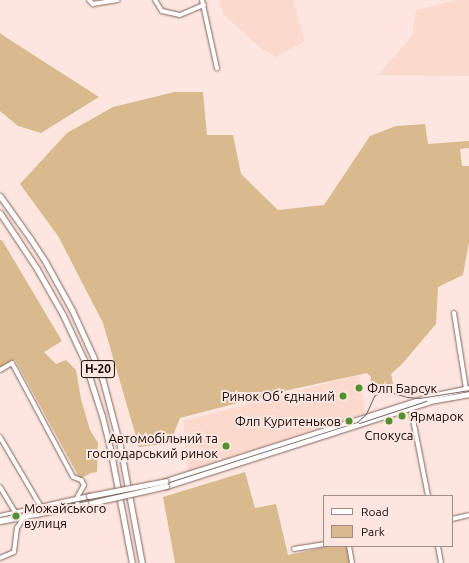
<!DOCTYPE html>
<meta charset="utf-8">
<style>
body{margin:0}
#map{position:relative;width:469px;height:563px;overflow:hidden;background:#fce6df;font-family:Ubuntu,sans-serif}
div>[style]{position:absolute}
.built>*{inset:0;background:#fcd9cd}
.green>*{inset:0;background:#d8ba8d}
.roads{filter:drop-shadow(0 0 1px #83645a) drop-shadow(0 0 1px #83645a)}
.minor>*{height:4px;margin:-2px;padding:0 2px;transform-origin:2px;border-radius:2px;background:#fff}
.major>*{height:5px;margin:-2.5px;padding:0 2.5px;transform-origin:2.5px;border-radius:2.5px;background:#fff}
.tram>*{height:1px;margin:-0.5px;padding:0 0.5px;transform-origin:0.5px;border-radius:0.5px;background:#7b6b66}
.bridges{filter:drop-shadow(0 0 1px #83645a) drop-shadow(0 0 1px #83645a)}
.major-bridge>*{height:5px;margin:-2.5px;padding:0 2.5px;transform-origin:2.5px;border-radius:2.5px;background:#fff}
.dots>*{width:11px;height:11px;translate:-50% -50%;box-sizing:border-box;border:2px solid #fce6df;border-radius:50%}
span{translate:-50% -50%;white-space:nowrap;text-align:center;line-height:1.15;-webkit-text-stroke:4px #fce6df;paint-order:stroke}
.shield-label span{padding:1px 3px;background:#fce6df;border:1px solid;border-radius:3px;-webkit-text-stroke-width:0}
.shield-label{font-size:12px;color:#140906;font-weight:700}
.poi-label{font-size:13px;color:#140906}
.left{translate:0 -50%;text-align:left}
.right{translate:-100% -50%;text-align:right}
.legend{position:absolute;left:323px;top:495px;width:130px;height:52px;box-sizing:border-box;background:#fce6df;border:1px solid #9f8e88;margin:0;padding:5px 7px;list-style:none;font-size:12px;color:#140906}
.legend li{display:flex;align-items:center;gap:8px;height:20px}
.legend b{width:20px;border:1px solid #9f8e88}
</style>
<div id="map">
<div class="built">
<div style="clip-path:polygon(219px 0,293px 0,305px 41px,276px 57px,262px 49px,224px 15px)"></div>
<div style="clip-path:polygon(456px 0,469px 0,469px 76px,378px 75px,412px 36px,416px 10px)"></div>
<div style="clip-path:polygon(359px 375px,365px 413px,188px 472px,183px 421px)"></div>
</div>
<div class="green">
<div style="clip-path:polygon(0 33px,7px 38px,99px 97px,41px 133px,18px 126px,0 111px)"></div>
<div style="clip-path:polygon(175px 92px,203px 92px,207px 135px,233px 135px,241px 174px,278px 210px,324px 205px,370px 136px,396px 126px,425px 124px,428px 144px,469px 141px,469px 148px,460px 149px,462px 166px,469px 166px,469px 242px,463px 275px,438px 287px,436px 324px,402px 364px,391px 374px,394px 388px,392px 390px,388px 389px,385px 381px,383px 387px,376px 384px,372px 391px,368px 392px,371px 377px,367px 373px,284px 391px,180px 418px,170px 443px,139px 447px,103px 323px,58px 236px,20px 184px,67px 133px,113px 107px)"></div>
<div style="clip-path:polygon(0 240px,2px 240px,62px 341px,44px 352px,56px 364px,66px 360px,76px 370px,81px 399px,90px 430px,98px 443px,97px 472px,91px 473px,80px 479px,15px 360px,0 367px)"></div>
<div style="clip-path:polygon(245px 472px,255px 508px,276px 504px,288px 555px,330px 546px,347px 546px,350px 563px,175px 563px,163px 497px)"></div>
</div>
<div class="roads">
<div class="minor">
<div style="left:89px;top:0;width:6px;rotate:45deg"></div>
<div style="left:93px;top:4px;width:25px;rotate:-9deg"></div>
<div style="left:155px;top:0;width:13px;rotate:58deg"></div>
<div style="left:162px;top:11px;width:18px;rotate:13deg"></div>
<div style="left:180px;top:15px;width:26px;rotate:-23deg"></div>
<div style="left:202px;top:0;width:70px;rotate:77.6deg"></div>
<div style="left:454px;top:313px;width:77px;rotate:81deg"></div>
<div style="left:0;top:370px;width:14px;rotate:-30deg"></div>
<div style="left:12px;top:363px;width:129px;rotate:61.8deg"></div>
<div style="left:73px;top:477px;width:9px;rotate:21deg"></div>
<div style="left:81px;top:480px;width:6px;rotate:59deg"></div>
<div style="left:84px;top:485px;width:13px;rotate:119deg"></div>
<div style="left:78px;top:496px;width:9px;rotate:96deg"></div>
<div style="left:410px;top:404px;width:94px;rotate:78.9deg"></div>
<div style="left:0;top:437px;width:81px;rotate:59.6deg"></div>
<div style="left:41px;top:507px;width:5px;rotate:90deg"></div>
<div style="left:0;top:487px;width:31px;rotate:59deg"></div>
<div style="left:452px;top:519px;width:17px;rotate:-13deg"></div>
<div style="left:349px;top:546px;width:17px;rotate:80deg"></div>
<div style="left:438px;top:546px;width:17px;rotate:80deg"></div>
<div style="left:294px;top:549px;width:30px;rotate:-9deg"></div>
<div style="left:0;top:558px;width:15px;rotate:-23deg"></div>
<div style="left:14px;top:552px;width:24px;rotate:-83deg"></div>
<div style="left:17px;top:528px;width:15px;rotate:-58deg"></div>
<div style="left:25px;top:515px;width:4px;rotate:-104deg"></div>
</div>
<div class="major">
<div style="left:0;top:196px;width:52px;rotate:54.5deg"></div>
<div style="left:30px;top:238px;width:30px;rotate:57deg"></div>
<div style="left:46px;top:263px;width:54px;rotate:61deg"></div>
<div style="left:72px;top:310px;width:51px;rotate:65.5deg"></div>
<div style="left:93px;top:356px;width:27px;rotate:68deg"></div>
<div style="left:103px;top:381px;width:67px;rotate:75.3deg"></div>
<div style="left:120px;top:446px;width:119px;rotate:79.4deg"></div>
<div style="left:0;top:213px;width:67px;rotate:56.5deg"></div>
<div style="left:37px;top:269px;width:53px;rotate:60.5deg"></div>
<div style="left:63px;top:315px;width:50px;rotate:65deg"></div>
<div style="left:84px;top:360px;width:59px;rotate:72.2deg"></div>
<div style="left:102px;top:416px;width:33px;rotate:76deg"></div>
<div style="left:110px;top:448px;width:117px;rotate:79.2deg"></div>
<div style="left:166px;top:481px;width:278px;rotate:-17.8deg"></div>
<div style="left:431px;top:396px;width:39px;rotate:-12deg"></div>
<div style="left:166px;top:486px;width:277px;rotate:-17.8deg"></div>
<div style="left:430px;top:401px;width:40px;rotate:-10deg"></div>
<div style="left:0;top:516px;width:91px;rotate:-12.7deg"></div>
<div style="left:0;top:521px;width:93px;rotate:-11.2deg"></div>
</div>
</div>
<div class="tram">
<div style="left:359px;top:423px;width:71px;rotate:-18.2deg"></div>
<div style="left:0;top:517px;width:169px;rotate:-11.6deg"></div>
<div style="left:166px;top:483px;width:201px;rotate:-17.7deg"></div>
<div style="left:357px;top:422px;width:12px;rotate:-42deg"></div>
<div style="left:366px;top:414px;width:20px;rotate:-66deg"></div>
<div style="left:374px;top:396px;width:11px;rotate:-34deg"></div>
<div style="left:383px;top:390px;width:26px;rotate:16deg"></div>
<div style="left:408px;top:397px;width:11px;rotate:5deg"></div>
<div style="left:419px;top:398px;width:51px;rotate:-9.1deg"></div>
</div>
<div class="bridges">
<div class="major-bridge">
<div style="left:89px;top:496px;width:78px;rotate:-11deg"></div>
<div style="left:91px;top:503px;width:77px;rotate:-12.8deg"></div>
</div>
</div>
<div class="dots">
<div style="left:359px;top:388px;background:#518f30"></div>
<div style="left:343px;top:396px;background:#518f30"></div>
<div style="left:402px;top:416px;background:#518f30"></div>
<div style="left:349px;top:421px;background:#518f30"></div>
<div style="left:389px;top:421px;background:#518f30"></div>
<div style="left:226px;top:446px;background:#518f30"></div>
<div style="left:16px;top:516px;background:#518f30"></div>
</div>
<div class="shield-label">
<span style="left:98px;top:369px">Н-20</span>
</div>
<div class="poi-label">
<span class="left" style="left:367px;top:388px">Флп Барсук</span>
<span class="right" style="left:335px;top:396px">Ринок Обʼєднаний</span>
<span class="left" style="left:410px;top:416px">Ярмарок</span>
<span class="right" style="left:341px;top:421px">Флп Куритеньков</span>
<span style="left:389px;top:435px">Спокуса</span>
<span class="right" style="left:218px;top:446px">Автомобільний та<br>господарський ринок</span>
<span class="left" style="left:24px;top:516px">Можайського<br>вулиця</span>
</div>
<ul class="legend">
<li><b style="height:5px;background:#fff"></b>Road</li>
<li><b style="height:11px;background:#d8ba8d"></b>Park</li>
</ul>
</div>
